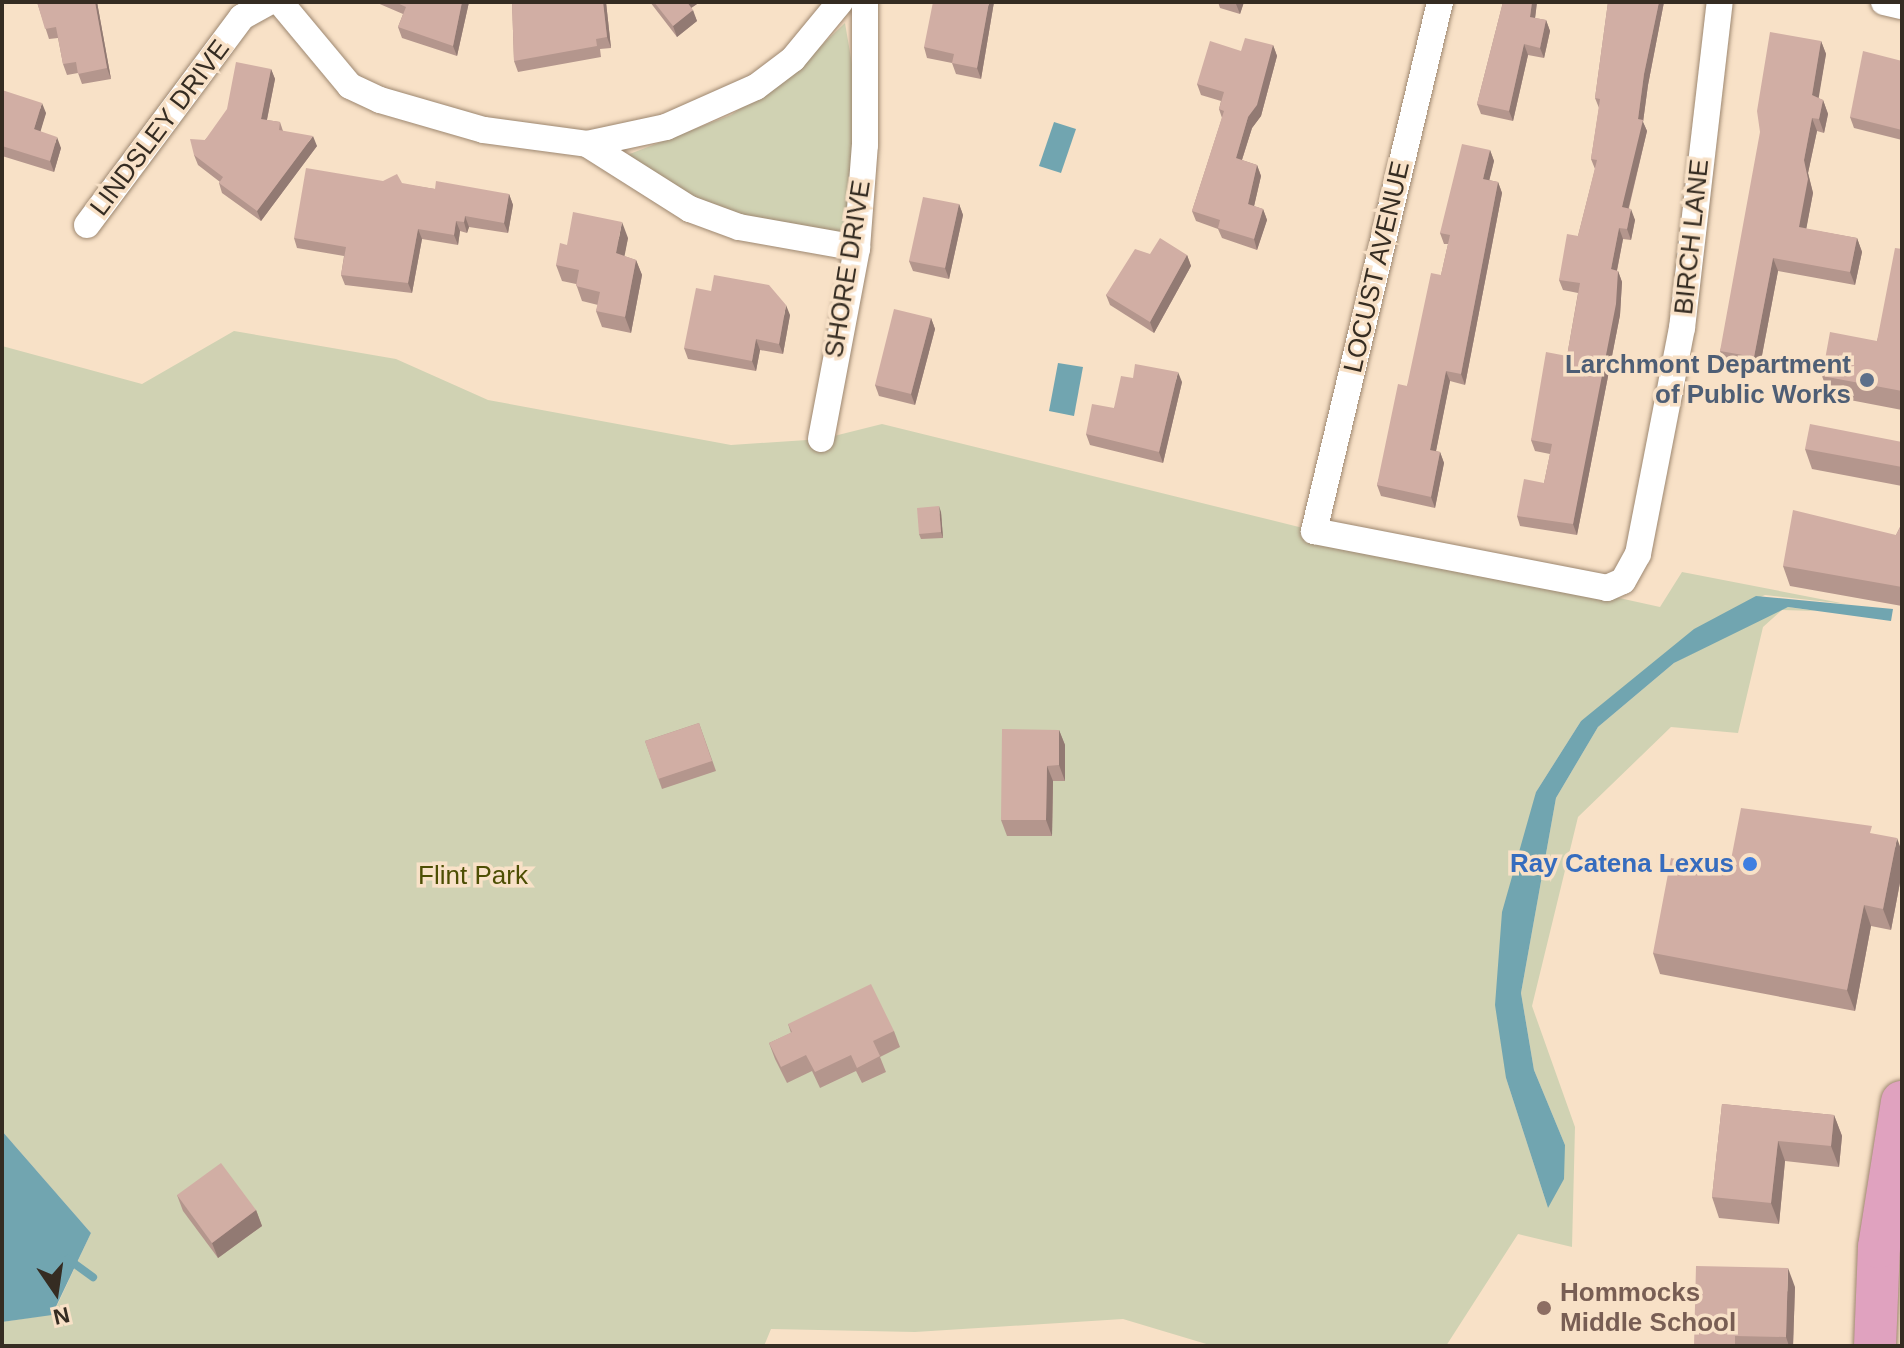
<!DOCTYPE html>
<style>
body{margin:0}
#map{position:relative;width:1904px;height:1348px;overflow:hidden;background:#f8e1c7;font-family:Helvetica,sans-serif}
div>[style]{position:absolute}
.green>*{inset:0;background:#d0d2b3}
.water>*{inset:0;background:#71a5b0}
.stream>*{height:8px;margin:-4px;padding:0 4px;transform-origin:4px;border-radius:4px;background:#71a5b0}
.roads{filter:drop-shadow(0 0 2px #9d8770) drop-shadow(0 0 2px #9d8770)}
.street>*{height:26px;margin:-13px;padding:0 13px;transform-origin:13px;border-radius:13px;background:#fff}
.primary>*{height:42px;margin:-21px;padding:0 21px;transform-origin:21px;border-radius:21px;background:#e0a2bf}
.wall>*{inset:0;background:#b4968d}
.shaded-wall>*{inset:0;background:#927a73}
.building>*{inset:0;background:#d1aea4}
.dots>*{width:22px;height:22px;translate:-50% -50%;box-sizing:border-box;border:4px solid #f8e1c7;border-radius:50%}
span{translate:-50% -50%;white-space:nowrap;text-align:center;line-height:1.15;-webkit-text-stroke:7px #f8e1c7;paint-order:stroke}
.street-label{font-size:26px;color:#352c22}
.service-label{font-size:26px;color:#4e5e75;font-weight:700}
.right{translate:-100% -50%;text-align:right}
.shop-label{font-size:26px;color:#366cbe;font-weight:700}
.park-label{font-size:26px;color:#4d4e03}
.education-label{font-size:26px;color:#785e54;font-weight:700}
.left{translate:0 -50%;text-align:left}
.frame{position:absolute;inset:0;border:4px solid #352c22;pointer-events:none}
.north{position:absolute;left:16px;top:1252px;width:80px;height:80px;-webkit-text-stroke:6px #f8e1c7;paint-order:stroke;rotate:167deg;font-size:22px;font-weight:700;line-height:32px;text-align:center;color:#352c22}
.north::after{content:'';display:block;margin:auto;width:28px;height:36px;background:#352c22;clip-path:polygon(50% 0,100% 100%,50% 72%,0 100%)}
</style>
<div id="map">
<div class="green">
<div style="clip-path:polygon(845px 23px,853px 70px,854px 174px,849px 222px,843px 233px,717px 215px,627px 155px,731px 115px,797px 69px)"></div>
<div style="clip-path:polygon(234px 331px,396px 359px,488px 400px,731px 445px,822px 439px,882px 424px,1311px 530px,1660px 607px,1682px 572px,1846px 604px,1765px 595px,1734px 609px,1581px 721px,1536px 792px,1506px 1078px,1548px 1208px,1565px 1145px,1534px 1070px,1521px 993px,1556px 798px,1598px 727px,1674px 663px,1770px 613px,1788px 607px,1816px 611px,1782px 610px,1763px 627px,1738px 733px,1671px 727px,1578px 817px,1532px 1006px,1575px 1127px,1572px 1247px,1518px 1234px,1446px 1346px,1213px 1346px,1123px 1319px,915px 1332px,771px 1329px,764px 1346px,2px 1346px,2px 1322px,53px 1314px,91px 1233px,2px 1131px,2px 346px,142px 384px)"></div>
</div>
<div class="water">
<div style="clip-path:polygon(1054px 122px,1076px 129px,1061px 173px,1039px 166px)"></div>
<div style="clip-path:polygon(1058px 363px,1083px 367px,1074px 416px,1049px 411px)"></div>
<div style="clip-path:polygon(1756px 596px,1893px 609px,1891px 621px,1788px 607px,1674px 663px,1598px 727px,1556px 798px,1521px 993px,1534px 1070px,1565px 1145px,1564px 1179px,1548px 1208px,1506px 1078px,1495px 1005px,1502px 912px,1536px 792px,1581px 721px,1694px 629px)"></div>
<div style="clip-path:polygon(2px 1131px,91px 1233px,52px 1315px,2px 1322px)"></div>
</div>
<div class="stream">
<div style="left:68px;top:1259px;width:31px;rotate:36deg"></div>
</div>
<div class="roads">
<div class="street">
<div style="left:280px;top:2px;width:109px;rotate:50.2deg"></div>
<div style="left:350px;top:86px;width:33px;rotate:25deg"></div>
<div style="left:380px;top:100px;width:108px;rotate:16.1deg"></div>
<div style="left:484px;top:130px;width:104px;rotate:7.7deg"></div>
<div style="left:587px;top:144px;width:81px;rotate:-12.1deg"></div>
<div style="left:666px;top:127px;width:98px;rotate:-24deg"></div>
<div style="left:756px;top:87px;width:46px;rotate:-37.1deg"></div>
<div style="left:793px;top:59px;width:74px;rotate:-50.5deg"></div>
<div style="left:1440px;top:2px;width:544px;rotate:103.4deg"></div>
<div style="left:1314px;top:531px;width:298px;rotate:11deg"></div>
<div style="left:1607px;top:588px;width:17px;rotate:-24deg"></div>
<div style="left:1623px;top:581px;width:31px;rotate:-61deg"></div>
<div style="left:1638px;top:554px;width:230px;rotate:-79deg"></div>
<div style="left:1682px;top:328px;width:328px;rotate:-83.4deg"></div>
<div style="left:1884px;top:2px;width:18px;rotate:13deg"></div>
<div style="left:587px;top:144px;width:122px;rotate:32.3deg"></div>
<div style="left:690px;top:209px;width:52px;rotate:20.2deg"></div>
<div style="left:739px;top:227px;width:120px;rotate:10.1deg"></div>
<div style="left:87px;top:225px;width:259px;rotate:-53.3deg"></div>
<div style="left:242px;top:17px;width:31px;rotate:-29deg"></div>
<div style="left:821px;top:439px;width:194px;rotate:-79.3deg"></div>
<div style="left:857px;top:248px;width:103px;rotate:-85.6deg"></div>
<div style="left:865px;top:145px;width:143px;rotate:-90deg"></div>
</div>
<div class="primary">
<div style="left:1875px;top:1346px;width:99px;rotate:-87.7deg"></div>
<div style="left:1879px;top:1247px;width:147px;rotate:-81deg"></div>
</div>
</div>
<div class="wall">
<div style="clip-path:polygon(37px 2px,97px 2px,111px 79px,82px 84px,78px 73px,67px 75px,63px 64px,58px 38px,49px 39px)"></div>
<div style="clip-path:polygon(375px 2px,469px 2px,457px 56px,402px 38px,398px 27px,403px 14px)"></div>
<div style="clip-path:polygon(512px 2px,606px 2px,611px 48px,600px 49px,601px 57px,518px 72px,514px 61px)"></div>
<div style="clip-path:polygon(650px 2px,700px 2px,691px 8px,697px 21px,677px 37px)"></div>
<div style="clip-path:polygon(994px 2px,981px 79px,956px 74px,952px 63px,927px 58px,924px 47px)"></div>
<div style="clip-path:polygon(1218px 2px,1244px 2px,1240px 14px,1220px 8px)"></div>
<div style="clip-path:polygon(1503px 2px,1537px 2px,1535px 18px,1546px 20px,1550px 31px,1544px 58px,1528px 55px,1513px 121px,1481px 114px,1477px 104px)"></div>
<div style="clip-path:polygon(1608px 2px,1664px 2px,1648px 85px,1643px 122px,1647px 131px,1629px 208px,1635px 220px,1631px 240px,1623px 239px,1617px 271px,1618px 271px,1622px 282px,1620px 315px,1577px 535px,1520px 526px,1517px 516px,1544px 483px,1550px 454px,1535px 451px,1531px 440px,1567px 356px,1578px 293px,1563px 290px,1559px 280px,1578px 236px,1595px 169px,1591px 159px,1599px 108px,1595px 98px)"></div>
<div style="clip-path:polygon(1821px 41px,1826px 54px,1818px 98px,1823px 100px,1828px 114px,1824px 133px,1817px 131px,1808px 173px,1813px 193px,1806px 229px,1857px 238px,1862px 252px,1855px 285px,1778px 271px,1759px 371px,1724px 364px,1720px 351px)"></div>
<div style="clip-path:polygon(1273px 45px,1277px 56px,1261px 116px,1252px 128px,1242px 160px,1257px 165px,1261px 176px,1254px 206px,1263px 209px,1267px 220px,1257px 250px,1222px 238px,1218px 229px,1196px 221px,1192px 211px,1222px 118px,1219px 109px,1221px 101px,1201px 95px,1197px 84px,1241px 51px)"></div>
<div style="clip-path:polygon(1902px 61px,1902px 140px,1854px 128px,1850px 117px)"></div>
<div style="clip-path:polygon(271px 69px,275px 79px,267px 120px,280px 122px,283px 131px,317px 146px,261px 221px,222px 193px,219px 183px,220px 182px,198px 165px,194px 155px,205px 140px)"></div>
<div style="clip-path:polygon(2px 90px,46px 113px,40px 131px,61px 148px,54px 172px,2px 156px)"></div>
<div style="clip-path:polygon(1490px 150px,1494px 161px,1489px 180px,1498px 182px,1502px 193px,1465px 385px,1450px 381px,1436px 451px,1440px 452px,1444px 463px,1435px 508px,1381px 496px,1377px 485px,1441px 275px,1448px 244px,1444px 244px,1440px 233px)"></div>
<div style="clip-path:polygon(383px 181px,435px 189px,509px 194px,513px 205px,508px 233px,469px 227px,467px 233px,460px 231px,458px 245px,422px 239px,412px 293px,345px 285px,341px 275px,344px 256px,297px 248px,294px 238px)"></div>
<div style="clip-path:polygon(959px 204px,963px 215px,949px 279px,913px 271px,909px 261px)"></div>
<div style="clip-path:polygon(628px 238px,624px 256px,636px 260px,642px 275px,631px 333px,602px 327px,596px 311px,598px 305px,582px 301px,576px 284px,562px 281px,556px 265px,567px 245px)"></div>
<div style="clip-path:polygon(1902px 249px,1902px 410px,1829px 396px,1822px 376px,1877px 341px)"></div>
<div style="clip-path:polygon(1150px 254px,1187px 255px,1191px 266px,1154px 333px,1110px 305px,1106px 295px)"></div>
<div style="clip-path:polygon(790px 315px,783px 354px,760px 350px,756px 371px,688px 359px,684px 348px)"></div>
<div style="clip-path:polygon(931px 318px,935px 329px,915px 405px,879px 396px,875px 385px)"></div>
<div style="clip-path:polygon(1133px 378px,1182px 382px,1163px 463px,1090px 445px,1086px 434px,1114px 408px)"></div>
<div style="clip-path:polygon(1902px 442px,1902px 486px,1812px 469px,1805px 449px)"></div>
<div style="clip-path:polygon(941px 512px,943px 538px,921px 539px,919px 534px)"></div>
<div style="clip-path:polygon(1902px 523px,1902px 606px,1790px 586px,1783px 566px,1896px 535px)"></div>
<div style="clip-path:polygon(699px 723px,716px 771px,662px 789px,645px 741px)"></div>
<div style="clip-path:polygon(1059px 730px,1065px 745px,1065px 781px,1053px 781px,1052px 836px,1007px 836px,1001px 820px)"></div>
<div style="clip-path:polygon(1875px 834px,1902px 852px,1902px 872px,1891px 930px,1871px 926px,1855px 1011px,1660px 974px,1653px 953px,1729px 870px)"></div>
<div style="clip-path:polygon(788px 1024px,894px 1031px,900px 1047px,880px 1057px,886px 1072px,862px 1083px,856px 1071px,820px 1088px,812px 1071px,787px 1083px,775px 1059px,769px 1043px,791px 1033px)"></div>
<div style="clip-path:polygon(1722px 1104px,1834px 1115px,1842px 1136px,1839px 1167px,1785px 1161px,1779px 1224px,1719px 1218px,1712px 1197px)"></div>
<div style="clip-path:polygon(177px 1195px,256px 1210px,262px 1226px,218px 1258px,183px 1211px)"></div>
<div style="clip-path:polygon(1795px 1287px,1793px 1346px,1694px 1346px)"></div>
</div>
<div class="shaded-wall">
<div style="clip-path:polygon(95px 2px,97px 2px,111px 79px,107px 68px)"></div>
<div style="clip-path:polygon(462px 2px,469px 2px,457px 56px,453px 46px)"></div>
<div style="clip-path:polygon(603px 2px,606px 2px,611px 48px,607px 37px)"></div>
<div style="clip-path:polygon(685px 2px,700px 2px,688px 10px)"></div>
<div style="clip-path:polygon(989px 2px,994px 2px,981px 79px,977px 68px)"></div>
<div style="clip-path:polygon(1236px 2px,1244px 2px,1240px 14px,1236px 4px)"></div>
<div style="clip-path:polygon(1532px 2px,1537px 2px,1534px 27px,1530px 17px)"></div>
<div style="clip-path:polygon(1659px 2px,1664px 2px,1648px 85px,1643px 122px,1647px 131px,1626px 218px,1622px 207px,1638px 119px,1644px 74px)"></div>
<div style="clip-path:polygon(693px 10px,697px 21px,677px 37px,673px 26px)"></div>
<div style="clip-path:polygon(1546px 20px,1550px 31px,1544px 58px,1540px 48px)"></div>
<div style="clip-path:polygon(1821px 41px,1826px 54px,1817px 108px,1812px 95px)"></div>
<div style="clip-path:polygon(1524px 44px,1528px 55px,1513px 121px,1509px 111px)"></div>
<div style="clip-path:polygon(1273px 45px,1277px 56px,1261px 116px,1252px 128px,1239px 169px,1236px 158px,1248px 117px)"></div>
<div style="clip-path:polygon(271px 69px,275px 79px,265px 129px,261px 119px)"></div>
<div style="clip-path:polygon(1823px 100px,1828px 114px,1824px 133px,1819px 119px)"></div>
<div style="clip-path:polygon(42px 103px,46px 113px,38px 140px,34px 129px)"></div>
<div style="clip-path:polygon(1812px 118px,1817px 131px,1808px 173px,1813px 193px,1804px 241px,1799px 227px,1804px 160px)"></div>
<div style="clip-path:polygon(313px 136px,317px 146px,261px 221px,257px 211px)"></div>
<div style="clip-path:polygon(57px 137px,61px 148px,54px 172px,50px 161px)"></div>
<div style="clip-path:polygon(1490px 150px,1494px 161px,1487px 190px,1483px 179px)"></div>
<div style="clip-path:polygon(1257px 165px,1261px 176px,1252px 215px,1248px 204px)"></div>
<div style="clip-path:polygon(1498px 182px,1502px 193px,1465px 385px,1461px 374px)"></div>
<div style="clip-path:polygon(509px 194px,513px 205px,508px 233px,504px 223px)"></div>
<div style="clip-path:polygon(959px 204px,963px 215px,949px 279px,945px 268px)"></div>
<div style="clip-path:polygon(1263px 209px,1267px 220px,1257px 250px,1254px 239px)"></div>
<div style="clip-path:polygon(1631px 209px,1635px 220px,1631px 240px,1627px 229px)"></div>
<div style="clip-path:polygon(465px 216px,469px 227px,467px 233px,464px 222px)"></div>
<div style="clip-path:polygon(456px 221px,460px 231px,458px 245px,454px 235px)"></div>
<div style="clip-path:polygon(622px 222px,628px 238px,622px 269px,616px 253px)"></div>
<div style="clip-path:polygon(1619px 228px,1623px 239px,1615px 280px,1611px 269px)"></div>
<div style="clip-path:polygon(418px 229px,422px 239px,412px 293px,408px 283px)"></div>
<div style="clip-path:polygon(1857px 238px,1862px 252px,1855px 285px,1850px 272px)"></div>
<div style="clip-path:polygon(1187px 255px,1191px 266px,1154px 333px,1150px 322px)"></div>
<div style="clip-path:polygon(1773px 258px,1778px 271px,1759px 371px,1754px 357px)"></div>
<div style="clip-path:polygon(636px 260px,642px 275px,631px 333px,625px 317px)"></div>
<div style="clip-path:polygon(1618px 271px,1622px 282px,1620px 315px,1577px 535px,1573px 524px)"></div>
<div style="clip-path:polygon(786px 305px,790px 315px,783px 354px,779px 344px)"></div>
<div style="clip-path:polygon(931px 318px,935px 329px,915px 405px,911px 394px)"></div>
<div style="clip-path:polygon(756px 339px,760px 350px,756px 371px,752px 361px)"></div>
<div style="clip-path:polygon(1446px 371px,1450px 381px,1434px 461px,1430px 450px)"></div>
<div style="clip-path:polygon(1178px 372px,1182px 382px,1163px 463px,1159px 452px)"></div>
<div style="clip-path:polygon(1440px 452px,1444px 463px,1435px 508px,1431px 497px)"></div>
<div style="clip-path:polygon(939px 506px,941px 512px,943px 538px,941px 532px)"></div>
<div style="clip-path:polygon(1059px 730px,1065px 745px,1065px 781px,1059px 765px)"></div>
<div style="clip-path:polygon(1047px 766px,1053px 781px,1052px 836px,1046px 820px)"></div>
<div style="clip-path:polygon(1897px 838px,1902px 852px,1902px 872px,1891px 930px,1883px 909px)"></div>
<div style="clip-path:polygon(1864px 905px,1871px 926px,1855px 1011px,1847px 990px)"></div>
<div style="clip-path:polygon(1834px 1115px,1842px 1136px,1839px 1167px,1831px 1146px)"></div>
<div style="clip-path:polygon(1778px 1141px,1785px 1161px,1779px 1224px,1771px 1203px)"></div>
<div style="clip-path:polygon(256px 1210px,262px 1226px,218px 1258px,212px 1243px)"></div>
<div style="clip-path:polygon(1788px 1268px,1795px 1287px,1793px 1346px,1789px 1346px,1786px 1337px)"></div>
</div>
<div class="building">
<div style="clip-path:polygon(37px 2px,95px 2px,107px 68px,78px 74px,76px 62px,63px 64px,56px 27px,45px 29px)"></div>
<div style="clip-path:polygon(395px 2px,462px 2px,453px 46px,398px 27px,406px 7px)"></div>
<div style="clip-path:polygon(512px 2px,603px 2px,607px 37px,596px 39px,597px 46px,514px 61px)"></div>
<div style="clip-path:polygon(654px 2px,687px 2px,693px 10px,673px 26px)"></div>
<div style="clip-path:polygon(933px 2px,989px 2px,977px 68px,952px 63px,954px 54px,924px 47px)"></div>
<div style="clip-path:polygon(1503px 2px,1532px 2px,1530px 17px,1546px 20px,1540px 48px,1524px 44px,1509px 111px,1477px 104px)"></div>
<div style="clip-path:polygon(1608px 2px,1659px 2px,1644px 74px,1638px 119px,1643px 120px,1622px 207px,1631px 209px,1627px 229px,1619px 228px,1611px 269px,1618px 271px,1616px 304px,1573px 524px,1517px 516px,1524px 479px,1544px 483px,1552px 444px,1531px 440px,1546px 352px,1567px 356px,1580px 283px,1559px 280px,1567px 234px,1578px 236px,1597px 160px,1591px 159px,1600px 99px,1595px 98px)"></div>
<div style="clip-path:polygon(1770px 32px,1821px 41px,1812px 95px,1823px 100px,1819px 119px,1812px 118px,1804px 160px,1808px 179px,1799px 227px,1857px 238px,1850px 272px,1773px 258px,1754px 357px,1720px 351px,1760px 132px,1757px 111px)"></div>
<div style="clip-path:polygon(1245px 38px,1273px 45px,1257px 105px,1248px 117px,1236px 158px,1257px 165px,1248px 204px,1263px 209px,1254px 239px,1218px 228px,1220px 220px,1192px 211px,1224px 111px,1219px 109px,1224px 92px,1197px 84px,1210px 41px,1241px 51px)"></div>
<div style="clip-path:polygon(1863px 51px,1902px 61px,1902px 130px,1850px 117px)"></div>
<div style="clip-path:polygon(236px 62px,271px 69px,261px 119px,280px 122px,279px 130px,313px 136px,257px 211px,219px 183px,223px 177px,194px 155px,190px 139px,205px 140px,227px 109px)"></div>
<div style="clip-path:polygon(2px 90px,42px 103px,34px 129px,57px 137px,50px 161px,2px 146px)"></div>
<div style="clip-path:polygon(1462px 144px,1490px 150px,1483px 179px,1498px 182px,1461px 374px,1446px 371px,1430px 450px,1440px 452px,1431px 497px,1377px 485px,1398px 384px,1407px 386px,1431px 273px,1441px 275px,1450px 235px,1440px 233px)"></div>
<div style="clip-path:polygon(306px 168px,383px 181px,397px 174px,402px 183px,435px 189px,436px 181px,509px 194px,504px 223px,465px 216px,464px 222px,456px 221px,454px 235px,418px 229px,408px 283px,341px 275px,346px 247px,294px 238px)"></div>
<div style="clip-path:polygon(923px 197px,959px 204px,945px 268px,909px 261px)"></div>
<div style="clip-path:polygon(573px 212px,622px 222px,616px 253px,636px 260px,625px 317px,596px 311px,600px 292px,576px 286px,579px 270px,556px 265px,560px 243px,567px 245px)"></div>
<div style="clip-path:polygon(1160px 238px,1187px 255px,1150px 322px,1106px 295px,1135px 249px,1150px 254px)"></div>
<div style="clip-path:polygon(1895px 248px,1902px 249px,1902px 391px,1822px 376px,1830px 332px,1877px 341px)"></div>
<div style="clip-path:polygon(714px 275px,769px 285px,786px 305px,779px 344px,756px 339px,752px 361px,684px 348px,696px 288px,711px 291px)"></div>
<div style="clip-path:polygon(894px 309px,931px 318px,911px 394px,875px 385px)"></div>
<div style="clip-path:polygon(1135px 364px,1178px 372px,1159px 452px,1086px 434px,1092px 404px,1114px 408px,1121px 376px,1133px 378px)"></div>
<div style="clip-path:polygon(1810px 424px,1902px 442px,1902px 467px,1805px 449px)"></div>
<div style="clip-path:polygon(939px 506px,941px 532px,919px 534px,917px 508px)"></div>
<div style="clip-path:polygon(1793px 510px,1896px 535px,1902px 523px,1902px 587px,1783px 566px)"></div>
<div style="clip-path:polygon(699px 723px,712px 761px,658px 779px,645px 741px)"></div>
<div style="clip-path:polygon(1002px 729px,1059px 730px,1059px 765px,1047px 766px,1046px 820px,1001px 820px)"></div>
<div style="clip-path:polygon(1741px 808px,1872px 826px,1870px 833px,1897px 838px,1883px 909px,1864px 905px,1847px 990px,1653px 953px,1671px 858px,1729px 870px)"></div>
<div style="clip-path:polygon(871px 984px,894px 1031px,873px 1041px,880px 1056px,857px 1068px,851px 1055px,815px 1072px,806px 1055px,781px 1067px,769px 1043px,792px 1032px,788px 1024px)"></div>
<div style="clip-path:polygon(1722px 1104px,1834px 1115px,1831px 1146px,1778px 1141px,1771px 1203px,1712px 1197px)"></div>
<div style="clip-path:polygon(221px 1163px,256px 1210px,212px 1243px,177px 1195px)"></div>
<div style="clip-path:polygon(1696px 1266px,1788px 1268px,1786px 1337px,1735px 1336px,1735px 1346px,1694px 1346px)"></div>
</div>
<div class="dots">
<div style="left:1867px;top:380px;background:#5c6f8a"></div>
<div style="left:1750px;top:864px;background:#3f7fe0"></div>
<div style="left:1544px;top:1308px;background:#8d6e63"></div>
</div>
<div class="street-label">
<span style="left:160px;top:128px;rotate:-53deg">LINDSLEY DRIVE</span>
<span style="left:1692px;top:237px;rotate:-84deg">BIRCH LANE</span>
<span style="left:1377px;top:267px;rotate:-77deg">LOCUST AVENUE</span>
<span style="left:848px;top:269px;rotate:-81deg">SHORE DRIVE</span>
</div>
<div class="service-label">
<span class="right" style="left:1851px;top:380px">Larchmont Department<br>of Public Works</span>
</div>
<div class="shop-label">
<span class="right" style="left:1734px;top:864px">Ray Catena Lexus</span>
</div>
<div class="park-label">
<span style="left:473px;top:876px">Flint Park</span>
</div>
<div class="education-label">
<span class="left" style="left:1560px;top:1308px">Hommocks<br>Middle School</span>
</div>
<div class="frame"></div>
<div class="north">N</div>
</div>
